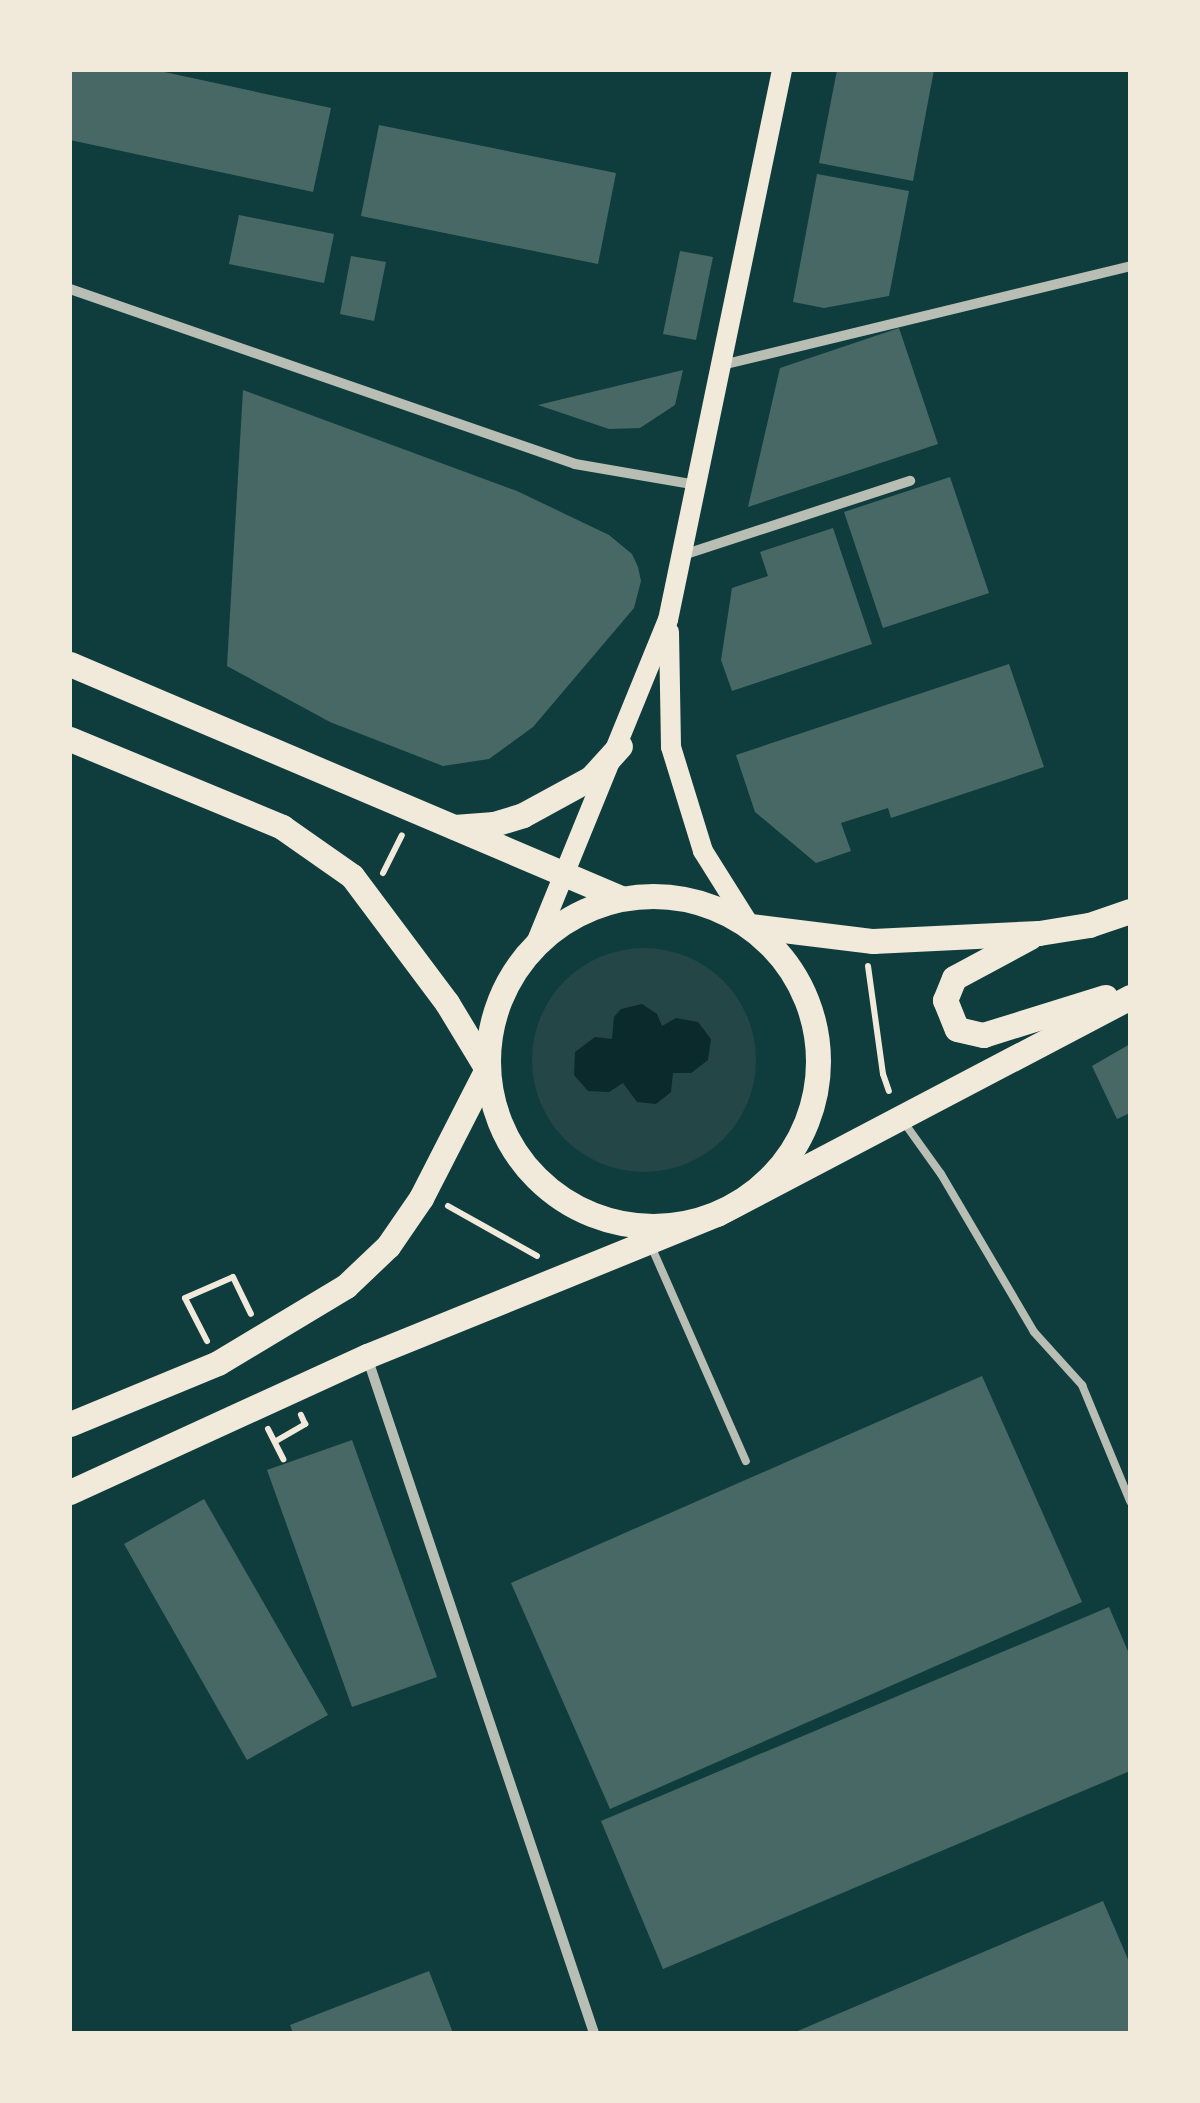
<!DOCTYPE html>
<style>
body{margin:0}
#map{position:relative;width:1200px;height:2103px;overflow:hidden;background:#0f3d3e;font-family:Poppins,sans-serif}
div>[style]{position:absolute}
.green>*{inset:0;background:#244646}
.round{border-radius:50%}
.water>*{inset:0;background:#0a2a2b}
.building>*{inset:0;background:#486865}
.path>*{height:6px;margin:-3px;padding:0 3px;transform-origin:3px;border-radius:3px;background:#f1e9da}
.service>*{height:8px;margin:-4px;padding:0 4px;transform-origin:4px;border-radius:4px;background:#b8beb3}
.minor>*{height:10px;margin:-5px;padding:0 5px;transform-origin:5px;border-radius:5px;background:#b8beb3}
.secondary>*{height:20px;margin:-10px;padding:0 10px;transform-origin:10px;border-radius:10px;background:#f1e9da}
.primary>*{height:25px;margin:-12.5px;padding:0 12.5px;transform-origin:12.5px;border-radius:12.5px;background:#f1e9da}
.primary>.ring{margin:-12.5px;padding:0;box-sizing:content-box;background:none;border:25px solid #f1e9da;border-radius:50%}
span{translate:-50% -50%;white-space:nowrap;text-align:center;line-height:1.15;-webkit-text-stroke:8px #f1e9da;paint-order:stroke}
.frame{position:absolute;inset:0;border:72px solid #f1e9da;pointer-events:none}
</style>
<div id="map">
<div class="green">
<div class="round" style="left:532px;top:948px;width:224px;height:224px"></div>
</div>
<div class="water">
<div style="clip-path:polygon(642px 1004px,657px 1014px,662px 1026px,676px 1018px,698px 1022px,711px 1039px,708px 1060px,691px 1073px,673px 1073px,671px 1092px,656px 1104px,637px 1102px,623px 1083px,609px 1092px,588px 1091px,574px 1075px,575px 1052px,595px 1037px,612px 1039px,614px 1017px,621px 1009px)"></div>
</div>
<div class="building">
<div style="clip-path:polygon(70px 70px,155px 70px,331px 108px,313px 192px,70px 140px)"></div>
<div style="clip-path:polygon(837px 70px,934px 70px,913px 181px,819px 163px)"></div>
<div style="clip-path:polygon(379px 125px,616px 173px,598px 264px,361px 216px)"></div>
<div style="clip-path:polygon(817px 174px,909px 191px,889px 296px,824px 308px,793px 302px)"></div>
<div style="clip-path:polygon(239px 215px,334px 234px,324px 283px,229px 264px)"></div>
<div style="clip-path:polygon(680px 251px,713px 257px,696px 340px,663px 334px)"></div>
<div style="clip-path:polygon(351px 256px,386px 262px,374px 321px,340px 314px)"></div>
<div style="clip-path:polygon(899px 328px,938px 444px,748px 507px,780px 368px)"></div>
<div style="clip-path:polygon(683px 370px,675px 405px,640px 428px,609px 429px,538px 405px)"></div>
<div style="clip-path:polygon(243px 390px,517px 491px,609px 535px,632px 554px,638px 567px,641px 581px,634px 608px,533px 727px,489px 759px,443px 766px,330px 722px,227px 666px)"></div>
<div style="clip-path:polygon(950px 477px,989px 593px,883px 628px,844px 512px)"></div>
<div style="clip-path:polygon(833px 528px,872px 644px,732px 691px,721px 660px,732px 588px,768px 576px,760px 552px)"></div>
<div style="clip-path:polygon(1009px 664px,1044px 767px,891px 818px,888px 808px,841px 823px,851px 851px,816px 863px,755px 812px,736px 755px)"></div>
<div style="clip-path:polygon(1130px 1044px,1130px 1113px,1117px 1119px,1092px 1066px)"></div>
<div style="clip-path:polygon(982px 1376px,1082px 1602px,610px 1809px,511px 1583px)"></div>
<div style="clip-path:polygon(352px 1440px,437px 1677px,352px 1707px,267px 1470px)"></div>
<div style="clip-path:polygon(204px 1499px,328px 1715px,247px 1760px,124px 1544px)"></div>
<div style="clip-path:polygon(1109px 1607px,1130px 1656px,1130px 1771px,663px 1969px,601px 1821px)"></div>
<div style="clip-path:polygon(1103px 1901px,1130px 1964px,1130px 2033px,793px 2033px)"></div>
<div style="clip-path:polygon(429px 1971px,453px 2033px,293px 2033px,290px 2025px)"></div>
</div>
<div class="path">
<div style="left:383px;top:873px;width:42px;rotate:-63.4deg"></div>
<div style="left:868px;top:966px;width:109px;rotate:82.1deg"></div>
<div style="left:883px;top:1074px;width:18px;rotate:71deg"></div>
<div style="left:448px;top:1206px;width:102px;rotate:29.3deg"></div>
<div style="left:207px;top:1341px;width:48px;rotate:-117.1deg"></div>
<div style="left:185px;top:1298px;width:52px;rotate:-23.6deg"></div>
<div style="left:233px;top:1277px;width:41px;rotate:64.1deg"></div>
<div style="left:268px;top:1429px;width:34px;rotate:63deg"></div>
<div style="left:276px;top:1441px;width:34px;rotate:-30deg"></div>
<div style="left:305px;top:1424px;width:10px;rotate:-114deg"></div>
</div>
<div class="service">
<div style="left:903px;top:1121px;width:65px;rotate:54.4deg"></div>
<div style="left:941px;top:1174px;width:183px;rotate:59.5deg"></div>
<div style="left:1034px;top:1332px;width:72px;rotate:47.8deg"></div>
<div style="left:1082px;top:1385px;width:126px;rotate:67.5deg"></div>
<div style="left:651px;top:1246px;width:235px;rotate:66.2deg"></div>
</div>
<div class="minor">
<div style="left:70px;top:289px;width:534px;rotate:19.11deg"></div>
<div style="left:575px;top:464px;width:123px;rotate:9.8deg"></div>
<div style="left:722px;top:365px;width:420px;rotate:-13.6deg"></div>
<div style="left:683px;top:555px;width:239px;rotate:-18.1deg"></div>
<div style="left:367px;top:1357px;width:713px;rotate:71.44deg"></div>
</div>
<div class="secondary">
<div style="left:669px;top:632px;width:115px;rotate:89deg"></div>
<div style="left:671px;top:747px;width:109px;rotate:72.9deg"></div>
<div style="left:703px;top:851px;width:89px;rotate:57.9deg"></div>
<div style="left:536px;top:943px;width:349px;rotate:-67.8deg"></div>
<div style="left:668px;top:620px;width:562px;rotate:-78.29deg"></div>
</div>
<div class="primary">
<div style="left:70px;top:664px;width:599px;rotate:23.01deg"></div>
<div style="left:70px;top:739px;width:230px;rotate:22.5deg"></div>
<div style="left:282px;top:827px;width:85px;rotate:35deg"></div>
<div style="left:352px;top:876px;width:159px;rotate:53.2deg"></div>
<div style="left:447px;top:1003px;width:77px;rotate:58.8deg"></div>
<div style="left:487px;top:1069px;width:145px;rotate:117.1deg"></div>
<div style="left:421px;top:1198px;width:58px;rotate:124.5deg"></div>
<div style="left:388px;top:1246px;width:58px;rotate:136.4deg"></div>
<div style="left:346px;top:1286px;width:149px;rotate:149deg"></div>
<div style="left:218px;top:1363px;width:160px;rotate:157.6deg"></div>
<div style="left:454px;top:827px;width:40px;rotate:-4.3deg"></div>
<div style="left:494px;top:824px;width:30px;rotate:-17deg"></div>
<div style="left:523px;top:815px;width:77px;rotate:-28.6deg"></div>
<div style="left:591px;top:778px;width:43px;rotate:-47.8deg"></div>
<div class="ring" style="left:488px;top:896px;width:305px;height:305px"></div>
<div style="left:750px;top:926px;width:124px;rotate:7deg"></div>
<div style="left:873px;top:941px;width:166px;rotate:-2.8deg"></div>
<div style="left:1039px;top:933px;width:51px;rotate:-9.1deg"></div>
<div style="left:1089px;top:925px;width:43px;rotate:-18.9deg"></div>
<div style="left:1030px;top:937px;width:86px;rotate:151.7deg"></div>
<div style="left:954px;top:978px;width:24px;rotate:112deg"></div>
<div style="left:945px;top:1000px;width:31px;rotate:68deg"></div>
<div style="left:957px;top:1029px;width:27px;rotate:13deg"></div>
<div style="left:983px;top:1035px;width:128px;rotate:-17.3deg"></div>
<div style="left:70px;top:1492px;width:327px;rotate:-24.6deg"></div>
<div style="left:367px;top:1356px;width:378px;rotate:-22.1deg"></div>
<div style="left:717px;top:1214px;width:467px;rotate:-27.7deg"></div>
</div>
<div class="frame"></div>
</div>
